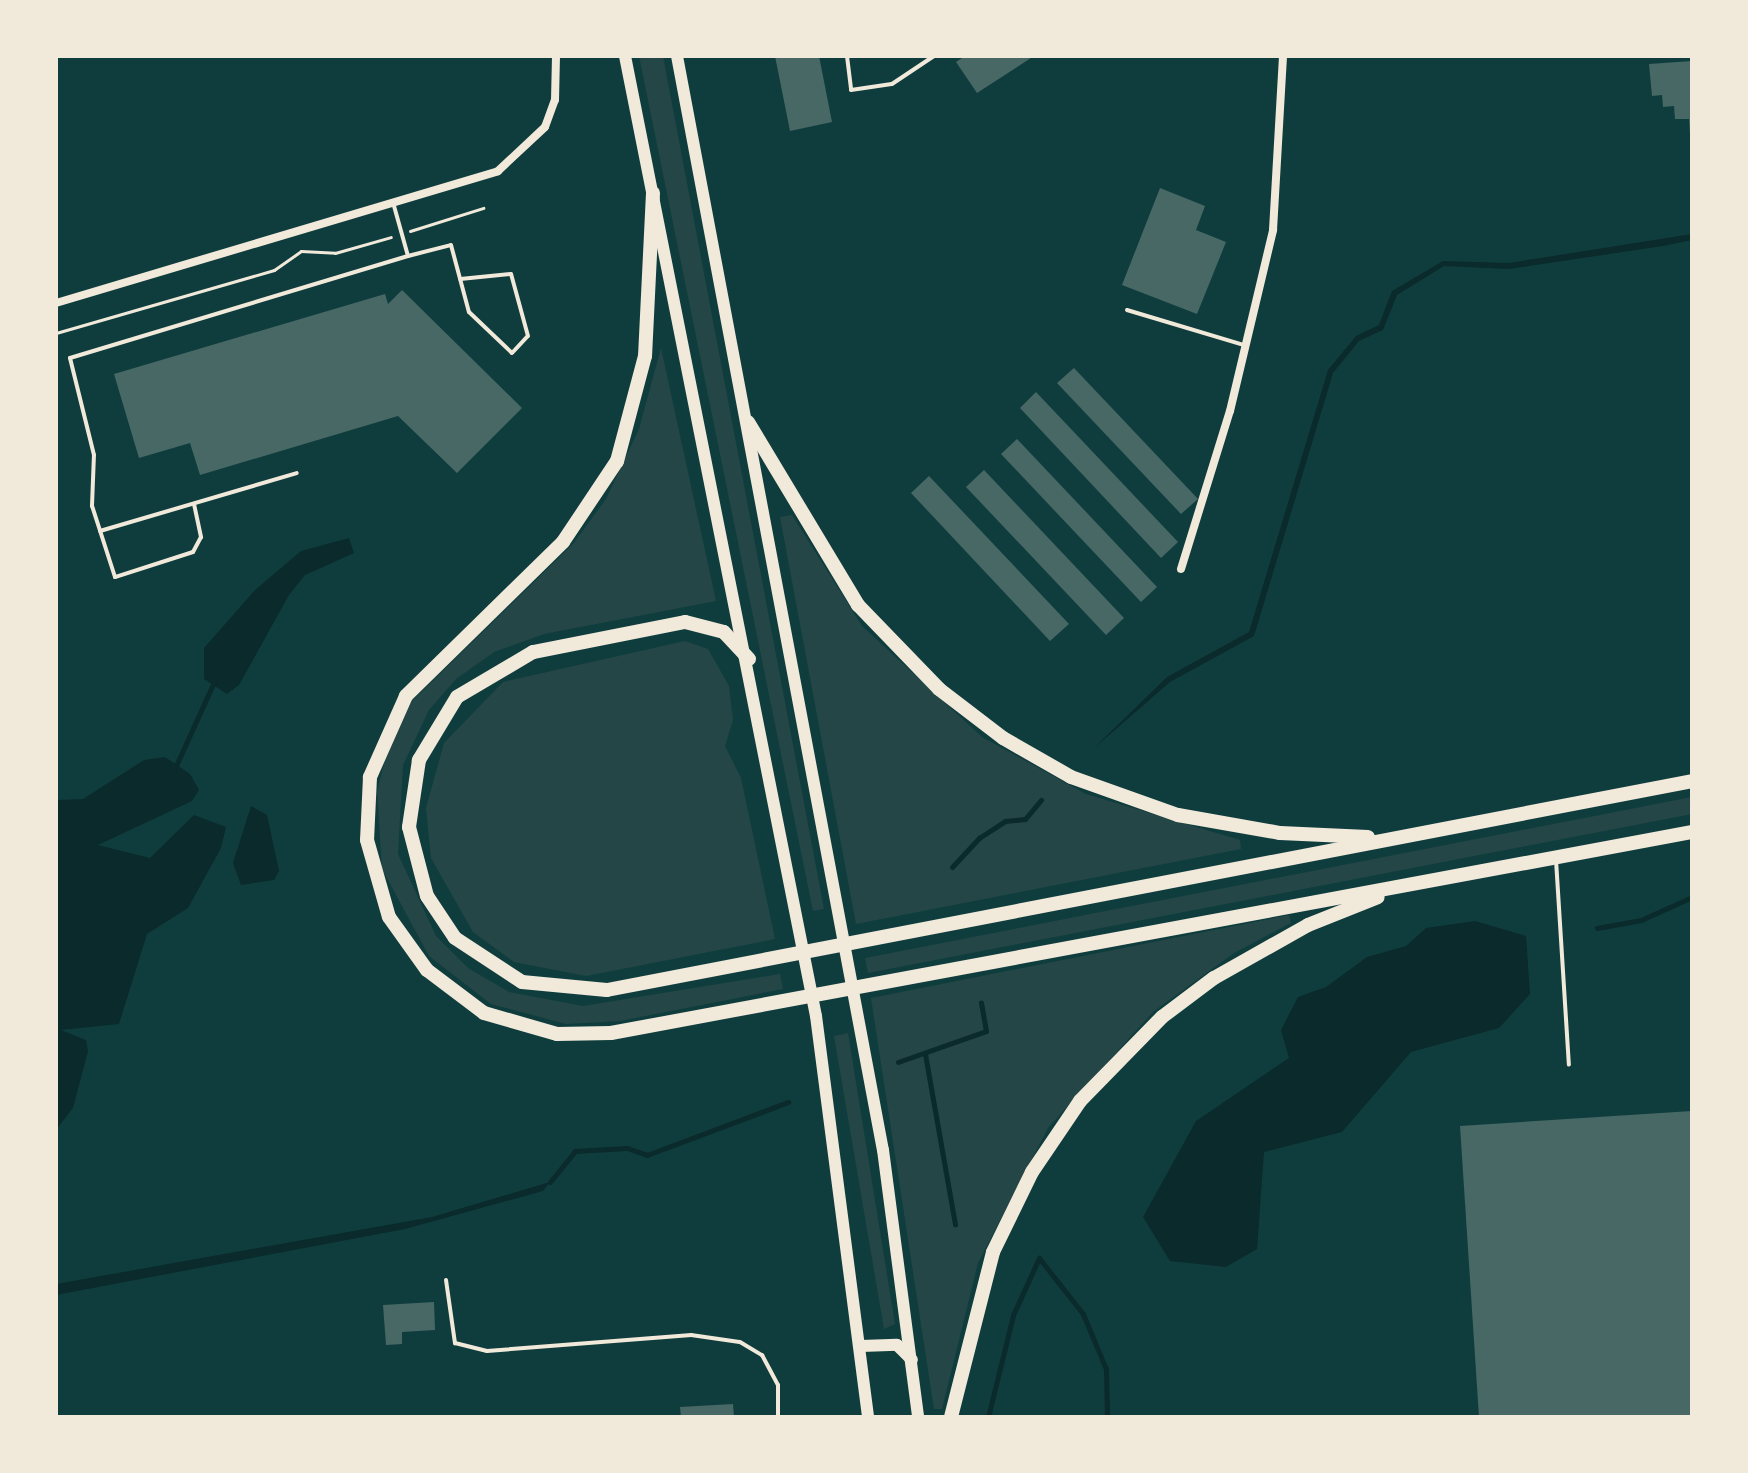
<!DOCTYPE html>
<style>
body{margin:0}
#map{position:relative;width:1748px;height:1473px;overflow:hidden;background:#0f3d3e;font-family:Roboto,sans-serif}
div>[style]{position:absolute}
.green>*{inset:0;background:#244646}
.water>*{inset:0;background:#0a2a2b}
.stream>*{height:5px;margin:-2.5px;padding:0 2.5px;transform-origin:2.5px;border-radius:2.5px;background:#0a2a2b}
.building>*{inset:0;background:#486865}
.path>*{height:3px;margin:-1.5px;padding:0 1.5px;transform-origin:1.5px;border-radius:1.5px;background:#f1e9da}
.service>*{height:4px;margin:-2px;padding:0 2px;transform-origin:2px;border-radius:2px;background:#f1e9da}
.minor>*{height:8px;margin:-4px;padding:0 4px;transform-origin:4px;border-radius:4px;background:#f1e9da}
.primary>*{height:12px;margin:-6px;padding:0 6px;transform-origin:6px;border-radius:6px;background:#f1e9da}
.motorway>*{height:14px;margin:-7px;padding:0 7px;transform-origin:7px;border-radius:7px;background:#f1e9da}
span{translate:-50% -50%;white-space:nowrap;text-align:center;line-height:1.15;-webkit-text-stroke:6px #f1e9da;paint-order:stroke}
.frame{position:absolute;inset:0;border:58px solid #f1e9da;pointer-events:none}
</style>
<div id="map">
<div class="green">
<div style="clip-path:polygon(639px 56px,663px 56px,824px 909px,813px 911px)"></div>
<div style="clip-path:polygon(661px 348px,716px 601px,544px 634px,494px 652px,456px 679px,429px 710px,403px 765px,398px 854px,436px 936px,468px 968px,509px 992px,583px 1006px,780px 974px,783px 989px,620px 1021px,566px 1024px,491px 1004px,429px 956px,382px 869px,377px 792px,389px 743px,412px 701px,573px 544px,606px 499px,639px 429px)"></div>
<div style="clip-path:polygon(792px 515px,862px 626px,982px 737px,1086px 794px,1240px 840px,1241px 849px,856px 924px,780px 517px)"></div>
<div style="clip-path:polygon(685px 641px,708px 649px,729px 686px,733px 720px,725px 746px,741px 778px,775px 939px,586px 976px,514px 962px,473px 932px,431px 858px,426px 808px,444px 743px,503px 682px)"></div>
<div style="clip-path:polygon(1692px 797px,1692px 814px,868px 973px,865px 958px)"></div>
<div style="clip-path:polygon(1289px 915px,1291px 923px,1234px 953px,1153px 1012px,1048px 1128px,978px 1263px,942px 1409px,934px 1409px,871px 998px)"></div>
<div style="clip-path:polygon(848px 1033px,895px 1324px,884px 1329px,834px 1036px)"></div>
</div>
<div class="water">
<div style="clip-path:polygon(1692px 234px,1692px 240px,1663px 246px,1509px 269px,1444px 266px,1397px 295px,1383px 330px,1359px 341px,1333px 373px,1254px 636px,1170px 682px,1093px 749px,1167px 677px,1249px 632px,1328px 370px,1356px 336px,1379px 325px,1392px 291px,1443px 261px,1509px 263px)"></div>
<div style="clip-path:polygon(349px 538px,354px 553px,305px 575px,289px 595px,239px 685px,227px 694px,204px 679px,204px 648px,255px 590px,301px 551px)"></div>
<div style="clip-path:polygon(165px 757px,190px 774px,199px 790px,192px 801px,98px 845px,150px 858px,194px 815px,226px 827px,221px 848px,188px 908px,147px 934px,119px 1024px,61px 1030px,86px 1040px,88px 1051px,73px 1108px,56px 1130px,56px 800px,83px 799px,144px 760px)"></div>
<div style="clip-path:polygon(251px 806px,267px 815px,279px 871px,274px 880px,241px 885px,233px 863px)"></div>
<div style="clip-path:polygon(1475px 921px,1526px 936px,1530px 994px,1499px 1028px,1411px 1052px,1342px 1132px,1264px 1152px,1257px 1249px,1226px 1267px,1170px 1261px,1143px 1217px,1196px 1121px,1289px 1058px,1281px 1030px,1298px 997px,1326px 987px,1367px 957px,1406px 946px,1426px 928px)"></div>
<div style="clip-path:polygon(550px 1182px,543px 1191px,405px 1229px,56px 1295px,56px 1284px,432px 1217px)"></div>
</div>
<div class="stream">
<div style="left:174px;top:770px;width:97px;rotate:-65.6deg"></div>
<div style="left:952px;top:867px;width:40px;rotate:-47deg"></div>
<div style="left:979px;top:838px;width:31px;rotate:-33deg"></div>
<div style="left:1005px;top:821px;width:20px;rotate:-6deg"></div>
<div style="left:1025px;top:819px;width:25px;rotate:-50deg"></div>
<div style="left:1597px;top:928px;width:45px;rotate:-10.3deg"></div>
<div style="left:1641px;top:920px;width:56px;rotate:-24.3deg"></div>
<div style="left:925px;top:1054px;width:173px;rotate:80deg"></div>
<div style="left:898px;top:1062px;width:93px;rotate:-19.4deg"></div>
<div style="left:986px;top:1031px;width:29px;rotate:-100deg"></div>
<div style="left:550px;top:1182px;width:40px;rotate:-51deg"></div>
<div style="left:575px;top:1151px;width:52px;rotate:-3.3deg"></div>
<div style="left:627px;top:1148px;width:21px;rotate:19deg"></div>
<div style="left:647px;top:1155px;width:151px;rotate:-20.6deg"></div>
<div style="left:988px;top:1417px;width:105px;rotate:-76.2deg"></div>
<div style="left:1013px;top:1315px;width:63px;rotate:-65.5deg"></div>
<div style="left:1039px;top:1258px;width:71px;rotate:51.8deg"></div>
<div style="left:1083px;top:1314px;width:60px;rotate:67.3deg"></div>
<div style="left:1106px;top:1369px;width:48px;rotate:88.8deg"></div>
</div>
<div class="building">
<div style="clip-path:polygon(775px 56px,819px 56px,832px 122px,790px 131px)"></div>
<div style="clip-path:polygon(965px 56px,1034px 56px,977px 93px,956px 62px)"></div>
<div style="clip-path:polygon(1692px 61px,1692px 134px,1690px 134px,1689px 119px,1675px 119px,1674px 106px,1663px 107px,1662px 95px,1652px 96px,1649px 64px)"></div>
<div style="clip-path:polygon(1160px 188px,1205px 206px,1196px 230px,1226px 242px,1197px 314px,1122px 285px)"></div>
<div style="clip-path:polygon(402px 290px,522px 408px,457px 473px,398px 416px,200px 475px,190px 443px,139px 458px,114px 374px,385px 294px,388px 304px)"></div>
<div style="clip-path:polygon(1074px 368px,1198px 499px,1181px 514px,1057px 383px)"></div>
<div style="clip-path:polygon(1036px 392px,1178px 542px,1161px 558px,1020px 408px)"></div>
<div style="clip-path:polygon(1017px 439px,1157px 587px,1141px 602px,1001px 454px)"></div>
<div style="clip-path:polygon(984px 470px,1124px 618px,1106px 635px,966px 487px)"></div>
<div style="clip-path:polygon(929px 476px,1069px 624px,1050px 641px,911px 493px)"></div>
<div style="clip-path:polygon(1692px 1111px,1692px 1417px,1479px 1417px,1460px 1126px)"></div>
<div style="clip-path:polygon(434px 1302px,435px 1330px,402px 1332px,402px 1344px,386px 1345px,383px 1305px)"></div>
<div style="clip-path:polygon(733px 1404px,734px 1417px,681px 1417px,680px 1407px)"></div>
</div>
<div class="path">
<div style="left:410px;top:231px;width:77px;rotate:-17.5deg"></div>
<div style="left:56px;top:333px;width:227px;rotate:-16.1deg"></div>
<div style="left:274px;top:270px;width:33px;rotate:-35deg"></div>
<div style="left:301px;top:251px;width:34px;rotate:3deg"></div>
<div style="left:335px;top:253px;width:58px;rotate:-15.9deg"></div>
</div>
<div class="service">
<div style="left:847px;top:56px;width:34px;rotate:83deg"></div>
<div style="left:851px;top:90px;width:41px;rotate:-8.3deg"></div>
<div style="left:892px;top:84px;width:50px;rotate:-33.7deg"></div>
<div style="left:408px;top:256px;width:44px;rotate:-14.3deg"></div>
<div style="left:451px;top:245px;width:69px;rotate:75deg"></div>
<div style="left:469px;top:312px;width:59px;rotate:43.6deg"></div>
<div style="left:512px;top:353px;width:23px;rotate:-47deg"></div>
<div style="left:528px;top:336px;width:64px;rotate:-105.3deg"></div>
<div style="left:511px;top:274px;width:51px;rotate:174.4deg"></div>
<div style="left:1127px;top:310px;width:125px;rotate:16.7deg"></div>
<div style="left:194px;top:504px;width:34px;rotate:78deg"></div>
<div style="left:201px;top:537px;width:17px;rotate:118deg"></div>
<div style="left:193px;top:552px;width:82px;rotate:162.2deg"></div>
<div style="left:115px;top:577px;width:75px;rotate:-107.9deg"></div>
<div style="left:92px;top:506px;width:51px;rotate:-87.8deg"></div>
<div style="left:94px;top:455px;width:100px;rotate:-103.9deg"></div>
<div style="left:70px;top:358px;width:353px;rotate:-16.8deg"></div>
<div style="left:408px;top:256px;width:52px;rotate:-105.6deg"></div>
<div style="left:100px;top:531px;width:205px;rotate:-16.4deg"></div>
<div style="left:1556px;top:860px;width:205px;rotate:86.4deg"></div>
<div style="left:446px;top:1280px;width:64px;rotate:81.9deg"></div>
<div style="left:455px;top:1343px;width:33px;rotate:14deg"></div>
<div style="left:487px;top:1351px;width:205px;rotate:-4.5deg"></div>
<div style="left:691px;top:1335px;width:49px;rotate:8.1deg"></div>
<div style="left:740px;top:1342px;width:26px;rotate:31deg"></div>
<div style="left:762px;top:1355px;width:34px;rotate:62deg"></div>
<div style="left:778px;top:1385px;width:32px;rotate:90deg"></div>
</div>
<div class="minor">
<div style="left:56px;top:303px;width:461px;rotate:-16.6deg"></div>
<div style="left:498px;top:171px;width:64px;rotate:-43.1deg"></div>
<div style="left:545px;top:127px;width:29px;rotate:-70deg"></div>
<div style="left:555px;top:100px;width:44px;rotate:-88.7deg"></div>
<div style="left:1181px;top:569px;width:165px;rotate:-72.8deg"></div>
<div style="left:1230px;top:411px;width:186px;rotate:-76.6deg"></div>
<div style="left:1273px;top:230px;width:174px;rotate:-86.7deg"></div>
</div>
<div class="primary">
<div style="left:625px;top:56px;width:979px;rotate:78.75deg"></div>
<div style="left:816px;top:1016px;width:404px;rotate:82.6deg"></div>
<div style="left:677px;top:56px;width:1113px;rotate:79.34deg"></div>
<div style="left:883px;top:1150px;width:269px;rotate:82.5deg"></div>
<div style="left:861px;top:1346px;width:36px;rotate:-2deg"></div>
<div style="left:897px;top:1345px;width:21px;rotate:45deg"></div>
</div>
<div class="motorway">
<div style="left:653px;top:193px;width:163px;rotate:92.8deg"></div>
<div style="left:645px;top:356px;width:109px;rotate:104.9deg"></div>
<div style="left:617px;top:461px;width:97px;rotate:123.7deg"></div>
<div style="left:563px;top:542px;width:220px;rotate:135.6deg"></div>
<div style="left:406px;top:696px;width:89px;rotate:114deg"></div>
<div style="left:370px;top:777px;width:63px;rotate:92.7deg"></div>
<div style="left:367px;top:840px;width:80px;rotate:74.1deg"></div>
<div style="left:389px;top:917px;width:65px;rotate:54.4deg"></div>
<div style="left:427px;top:970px;width:71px;rotate:37deg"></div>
<div style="left:484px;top:1013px;width:76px;rotate:16deg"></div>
<div style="left:557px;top:1034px;width:54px;rotate:-1.1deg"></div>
<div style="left:611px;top:1033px;width:1100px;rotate:-10.53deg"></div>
<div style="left:748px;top:422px;width:214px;rotate:59deg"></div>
<div style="left:858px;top:605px;width:117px;rotate:46deg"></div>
<div style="left:939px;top:689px;width:81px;rotate:37.4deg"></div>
<div style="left:1003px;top:738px;width:78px;rotate:29.8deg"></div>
<div style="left:1071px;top:777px;width:114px;rotate:19.6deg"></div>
<div style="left:1178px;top:815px;width:104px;rotate:10deg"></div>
<div style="left:1280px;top:833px;width:88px;rotate:2.6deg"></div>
<div style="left:749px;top:659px;width:37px;rotate:-133deg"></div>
<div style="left:724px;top:632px;width:40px;rotate:-165.6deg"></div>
<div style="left:685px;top:622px;width:155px;rotate:168.8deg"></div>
<div style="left:533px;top:652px;width:88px;rotate:149.4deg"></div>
<div style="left:457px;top:697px;width:74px;rotate:121.1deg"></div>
<div style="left:419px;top:760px;width:68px;rotate:98.5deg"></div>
<div style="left:409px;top:827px;width:71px;rotate:75.4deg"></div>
<div style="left:427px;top:896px;width:50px;rotate:56.3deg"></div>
<div style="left:455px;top:938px;width:80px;rotate:33.3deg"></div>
<div style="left:522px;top:982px;width:85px;rotate:5.4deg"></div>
<div style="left:607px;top:990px;width:1105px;rotate:-10.9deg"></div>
<div style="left:951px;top:1417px;width:170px;rotate:-75.7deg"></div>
<div style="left:993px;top:1252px;width:89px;rotate:-64deg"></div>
<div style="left:1032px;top:1172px;width:86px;rotate:-55.9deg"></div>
<div style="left:1080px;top:1101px;width:117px;rotate:-45.7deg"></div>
<div style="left:1162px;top:1017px;width:65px;rotate:-36.9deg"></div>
<div style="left:1214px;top:978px;width:108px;rotate:-29.4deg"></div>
<div style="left:1308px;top:925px;width:75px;rotate:-21.8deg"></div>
</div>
<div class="frame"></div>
</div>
